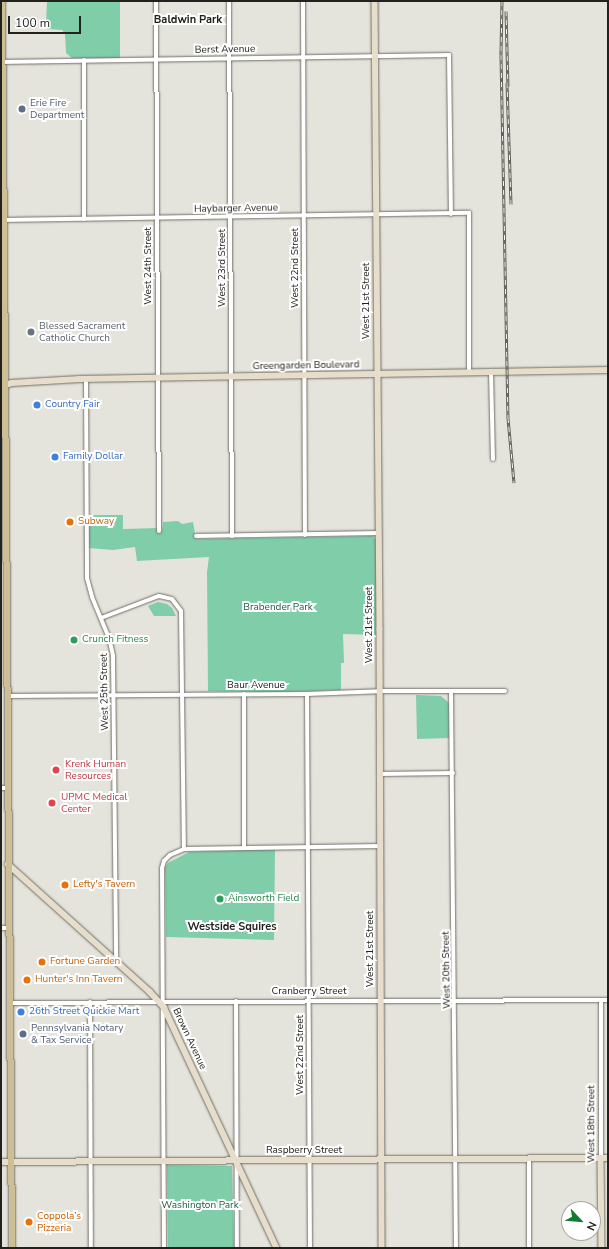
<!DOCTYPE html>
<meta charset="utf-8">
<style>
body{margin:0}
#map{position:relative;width:609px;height:1249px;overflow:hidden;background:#e5e4dc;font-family:"Nunito Sans",sans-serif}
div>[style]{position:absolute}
.green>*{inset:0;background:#80cdaa}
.roads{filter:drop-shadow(0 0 1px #706e67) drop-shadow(0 0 1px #706e67)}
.street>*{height:4px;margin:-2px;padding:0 2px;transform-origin:2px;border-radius:2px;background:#fff}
.secondary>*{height:5.5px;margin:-2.75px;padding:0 2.75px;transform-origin:2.75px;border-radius:2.75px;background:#e6deca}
.primary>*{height:6px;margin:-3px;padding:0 3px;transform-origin:3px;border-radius:3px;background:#cdbe94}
.rail>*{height:3px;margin-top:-1.5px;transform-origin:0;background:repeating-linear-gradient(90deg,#fff 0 4.5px,#61615c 0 9px);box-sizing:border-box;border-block:1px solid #61615c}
.dots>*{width:11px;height:11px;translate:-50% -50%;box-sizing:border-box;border:2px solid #fff;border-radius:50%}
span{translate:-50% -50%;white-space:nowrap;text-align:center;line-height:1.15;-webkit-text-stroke:4px #fff;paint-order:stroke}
.street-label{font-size:10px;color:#21211e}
.service-label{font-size:10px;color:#4e5e75}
.left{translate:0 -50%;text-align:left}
.worship-label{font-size:10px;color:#5b616d}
.shop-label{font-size:10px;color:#366cbe}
.food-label{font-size:10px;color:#c56008}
.park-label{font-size:10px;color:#1b5b42}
.leisure-label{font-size:10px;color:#27864d}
.health-label{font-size:10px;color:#be3a42}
.neighbourhood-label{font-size:11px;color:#21211e;font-weight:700}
.frame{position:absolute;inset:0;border:2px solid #21211e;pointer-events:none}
.north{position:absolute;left:561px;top:1201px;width:40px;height:40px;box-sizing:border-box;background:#fff;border:1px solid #a6a6a5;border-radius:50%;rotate:116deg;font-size:11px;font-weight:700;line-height:16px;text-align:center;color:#21211e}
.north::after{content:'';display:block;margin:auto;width:14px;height:18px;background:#147b2e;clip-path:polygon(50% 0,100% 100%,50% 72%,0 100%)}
.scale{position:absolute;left:8px;top:16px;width:73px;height:18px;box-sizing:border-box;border:2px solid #21211e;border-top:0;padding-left:5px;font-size:12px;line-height:14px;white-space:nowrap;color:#21211e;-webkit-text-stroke:3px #fff;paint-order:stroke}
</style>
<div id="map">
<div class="green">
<div style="clip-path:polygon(47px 1px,120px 1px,120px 58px,72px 58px,66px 53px,65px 34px,62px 30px,47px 29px,48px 25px,46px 24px)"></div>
<div style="clip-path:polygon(89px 515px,123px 515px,123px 529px,157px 528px,157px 531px,162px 531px,163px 522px,178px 521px,182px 524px,193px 522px,196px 539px,373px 536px,376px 540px,376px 635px,343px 634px,344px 663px,341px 663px,341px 690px,280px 692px,208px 691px,207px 572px,209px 557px,137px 561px,135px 547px,113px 550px,89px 548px)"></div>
<div style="clip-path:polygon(158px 602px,167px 604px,172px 608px,176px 616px,154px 616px,148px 606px)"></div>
<div style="clip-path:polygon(416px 695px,441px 696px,449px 703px,450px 738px,417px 739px)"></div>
<div style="clip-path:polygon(275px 849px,274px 940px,166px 937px,165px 867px,168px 863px,189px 852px)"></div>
<div style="clip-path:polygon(167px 1165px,232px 1166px,234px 1248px,168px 1248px)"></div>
</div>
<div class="roads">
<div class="street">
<div style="left:156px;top:1px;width:530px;rotate:89.68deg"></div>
<div style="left:229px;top:1px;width:535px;rotate:89.68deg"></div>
<div style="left:303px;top:1px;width:534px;rotate:89.79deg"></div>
<div style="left:84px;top:60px;width:159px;rotate:90deg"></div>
<div style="left:2px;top:62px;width:447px;rotate:-0.9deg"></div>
<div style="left:449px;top:55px;width:159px;rotate:89.3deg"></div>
<div style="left:3px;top:220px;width:466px;rotate:-0.9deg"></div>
<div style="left:469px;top:213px;width:159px;rotate:90deg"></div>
<div style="left:491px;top:372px;width:87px;rotate:88.7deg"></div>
<div style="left:86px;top:379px;width:199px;rotate:89.7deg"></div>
<div style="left:87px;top:578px;width:20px;rotate:75deg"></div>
<div style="left:92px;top:597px;width:44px;rotate:67.5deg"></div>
<div style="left:109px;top:638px;width:18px;rotate:77deg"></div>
<div style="left:113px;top:656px;width:305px;rotate:89.4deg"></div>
<div style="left:196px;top:536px;width:182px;rotate:-0.9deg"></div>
<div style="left:101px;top:618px;width:62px;rotate:-20.8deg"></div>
<div style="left:159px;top:596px;width:13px;rotate:13deg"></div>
<div style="left:172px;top:599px;width:15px;rotate:53deg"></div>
<div style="left:181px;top:611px;width:238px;rotate:89.3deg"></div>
<div style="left:451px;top:691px;width:557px;rotate:89.49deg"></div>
<div style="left:244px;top:694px;width:153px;rotate:90deg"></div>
<div style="left:307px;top:694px;width:554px;rotate:89.69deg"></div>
<div style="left:7px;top:696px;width:300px;rotate:-0.4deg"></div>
<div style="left:307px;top:694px;width:78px;rotate:-2.2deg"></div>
<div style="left:385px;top:691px;width:120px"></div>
<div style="left:379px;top:774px;width:74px;rotate:-0.8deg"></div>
<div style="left:1px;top:788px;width:6px"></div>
<div style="left:1px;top:928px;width:8px"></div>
<div style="left:601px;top:1000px;width:158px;rotate:90deg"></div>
<div style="left:236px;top:1001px;width:247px;rotate:89.8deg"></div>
<div style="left:90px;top:1002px;width:246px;rotate:89.8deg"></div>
<div style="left:10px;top:1003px;width:598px;rotate:-0.29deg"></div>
<div style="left:529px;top:1159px;width:89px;rotate:90deg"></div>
<div style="left:164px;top:1248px;width:380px;rotate:-90.3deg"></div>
<div style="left:162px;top:868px;width:7px;rotate:-74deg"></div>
<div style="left:164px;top:861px;width:8px;rotate:-45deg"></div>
<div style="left:170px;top:855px;width:15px;rotate:-23deg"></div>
<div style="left:184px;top:849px;width:195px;rotate:-0.9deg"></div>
</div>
<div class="secondary">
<div style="left:375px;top:1px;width:628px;rotate:89.54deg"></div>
<div style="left:380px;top:629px;width:619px;rotate:89.81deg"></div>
<div style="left:1px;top:386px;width:11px;rotate:-15deg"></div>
<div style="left:12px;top:383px;width:68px;rotate:-3.4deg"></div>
<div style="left:80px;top:379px;width:528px;rotate:-0.98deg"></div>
<div style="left:8px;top:864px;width:191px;rotate:42deg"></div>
<div style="left:150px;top:992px;width:21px;rotate:47deg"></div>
<div style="left:164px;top:1007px;width:266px;rotate:64.9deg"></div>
<div style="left:601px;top:1158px;width:90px;rotate:89.4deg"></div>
<div style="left:1px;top:1162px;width:607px;rotate:-0.38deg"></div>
</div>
<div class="primary">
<div style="left:2px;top:1px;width:1247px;rotate:89.54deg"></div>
</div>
</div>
<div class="rail">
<div style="left:502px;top:1px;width:54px;rotate:91.1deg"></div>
<div style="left:501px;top:55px;width:363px;rotate:88.9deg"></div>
<div style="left:508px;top:418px;width:65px;rotate:84.7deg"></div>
<div style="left:506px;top:11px;width:75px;rotate:88.5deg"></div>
<div style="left:507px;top:83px;width:121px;rotate:88.1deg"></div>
</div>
<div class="dots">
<div style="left:22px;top:109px;background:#5c6f8a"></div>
<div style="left:31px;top:332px;background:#6b7280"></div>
<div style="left:37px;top:405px;background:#3f7fe0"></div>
<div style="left:55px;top:457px;background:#3f7fe0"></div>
<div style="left:70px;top:522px;background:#e8710a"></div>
<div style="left:74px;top:640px;background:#2e9e5b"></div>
<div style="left:56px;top:770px;background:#e0444e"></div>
<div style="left:52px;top:803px;background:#e0444e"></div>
<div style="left:65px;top:885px;background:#e8710a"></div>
<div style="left:220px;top:899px;background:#2e9e5b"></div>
<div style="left:42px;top:962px;background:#e8710a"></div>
<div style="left:27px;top:980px;background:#e8710a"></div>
<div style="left:21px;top:1012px;background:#3f7fe0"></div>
<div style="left:23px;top:1034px;background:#5c6f8a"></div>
<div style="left:29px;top:1222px;background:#e8710a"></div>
</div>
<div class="street-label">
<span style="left:225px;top:50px;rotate:-1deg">Berst Avenue</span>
<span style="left:236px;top:209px;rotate:-1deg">Haybarger Avenue</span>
<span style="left:149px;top:266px;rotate:-90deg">West 24th Street</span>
<span style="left:223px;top:268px;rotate:-90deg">West 23rd Street</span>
<span style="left:296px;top:268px;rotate:-90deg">West 22nd Street</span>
<span style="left:367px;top:301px;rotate:-90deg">West 21st Street</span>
<span style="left:306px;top:366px;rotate:-1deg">Greengarden Boulevard</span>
<span style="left:370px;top:625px;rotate:-90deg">West 21st Street</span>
<span style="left:256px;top:686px">Baur Avenue</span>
<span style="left:105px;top:692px;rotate:-91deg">West 25th Street</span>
<span style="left:371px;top:949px;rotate:-90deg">West 21st Street</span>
<span style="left:447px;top:970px;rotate:-91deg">West 20th Street</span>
<span style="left:309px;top:992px">Cranberry Street</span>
<span style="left:189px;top:1039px;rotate:65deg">Brown Avenue</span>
<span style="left:301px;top:1055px;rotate:-90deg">West 22nd Street</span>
<span style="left:592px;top:1124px;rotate:-90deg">West 18th Street</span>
<span style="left:304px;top:1151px">Raspberry Street</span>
</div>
<div class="service-label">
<span class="left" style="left:30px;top:109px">Erie Fire<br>Department</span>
<span class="left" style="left:31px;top:1034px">Pennsylvania Notary<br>&amp; Tax Service</span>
</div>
<div class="worship-label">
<span class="left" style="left:39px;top:332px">Blessed Sacrament<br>Catholic Church</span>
</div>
<div class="shop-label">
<span class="left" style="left:45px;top:405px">Country Fair</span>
<span class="left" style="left:63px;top:457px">Family Dollar</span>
<span class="left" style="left:29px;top:1012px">26th Street Quickie Mart</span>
</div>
<div class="food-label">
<span class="left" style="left:78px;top:522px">Subway</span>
<span class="left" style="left:73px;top:885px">Lefty's Tavern</span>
<span class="left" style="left:50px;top:962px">Fortune Garden</span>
<span class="left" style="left:35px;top:980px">Hunter's Inn Tavern</span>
<span class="left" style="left:37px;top:1222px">Coppola’s<br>Pizzeria</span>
</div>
<div class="park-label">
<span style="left:278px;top:608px">Brabender Park</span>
<span style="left:200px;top:1206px">Washington Park</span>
</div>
<div class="leisure-label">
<span class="left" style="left:82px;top:640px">Crunch Fitness</span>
<span class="left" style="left:228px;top:899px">Ainsworth Field</span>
</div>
<div class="health-label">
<span class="left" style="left:65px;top:770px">Krenk Human<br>Resources</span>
<span class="left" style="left:61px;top:803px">UPMC Medical<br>Center</span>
</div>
<div class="neighbourhood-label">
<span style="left:188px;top:20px">Baldwin Park</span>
<span style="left:232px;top:927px">Westside Squires</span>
</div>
<div class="frame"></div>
<div class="north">N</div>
<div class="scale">100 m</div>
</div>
